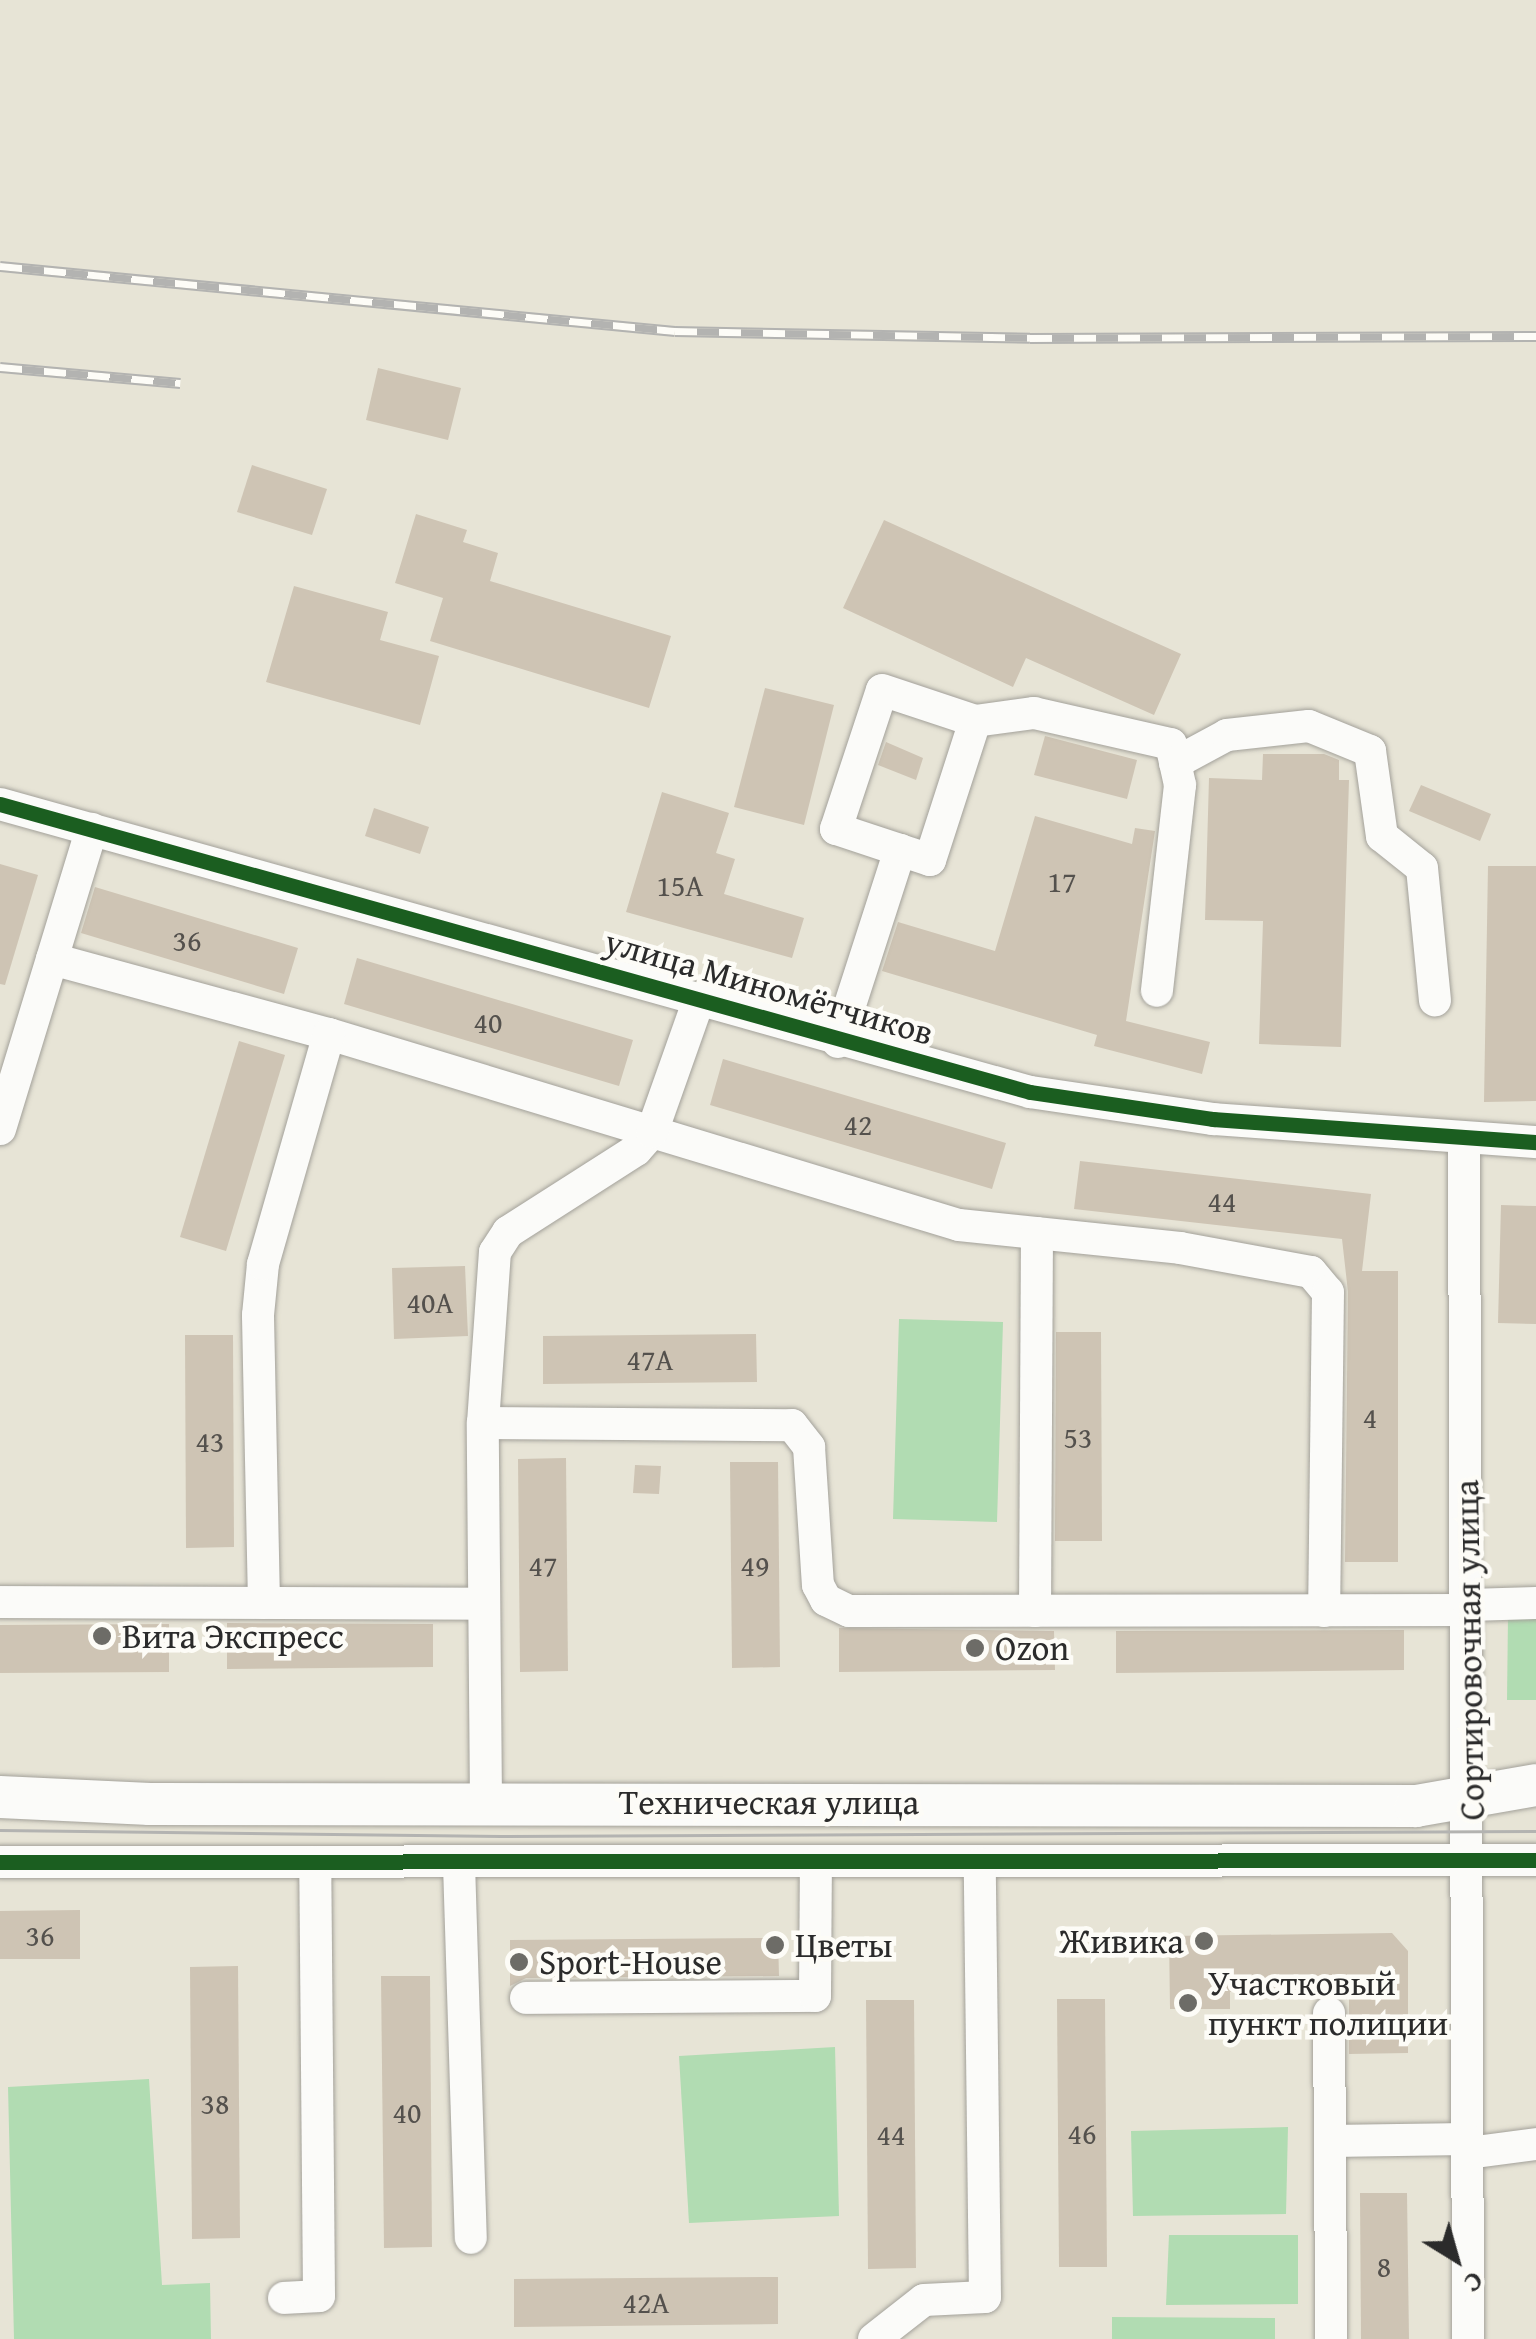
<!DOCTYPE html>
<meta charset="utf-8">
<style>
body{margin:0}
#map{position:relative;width:1536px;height:2339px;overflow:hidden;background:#e7e4d6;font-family:"Gentium Book Plus",serif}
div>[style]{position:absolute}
.green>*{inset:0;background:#b1dcb2}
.building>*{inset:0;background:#cec4b4}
.roads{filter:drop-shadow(0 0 2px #a3a19a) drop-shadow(0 0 2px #a3a19a)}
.minor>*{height:32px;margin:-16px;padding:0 16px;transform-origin:16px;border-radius:16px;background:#fbfbf9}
.major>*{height:42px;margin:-21px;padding:0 21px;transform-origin:21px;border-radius:21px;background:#fbfbf9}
.tram>*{height:2.5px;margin:-1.25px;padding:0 1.25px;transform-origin:1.25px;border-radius:1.25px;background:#b3b3b1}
.rail>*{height:11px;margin-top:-5.5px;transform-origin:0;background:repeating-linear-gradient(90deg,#fdfcf7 0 22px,#b3b3b1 0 44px);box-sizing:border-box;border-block:2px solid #b3b3b1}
.cycleway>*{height:15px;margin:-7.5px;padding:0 7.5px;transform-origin:7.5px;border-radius:7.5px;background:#1b5e20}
.dots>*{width:28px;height:28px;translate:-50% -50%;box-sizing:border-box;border:5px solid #fdfcf7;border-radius:50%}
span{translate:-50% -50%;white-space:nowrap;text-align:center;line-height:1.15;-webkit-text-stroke:9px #fdfcf7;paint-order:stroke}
.number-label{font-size:30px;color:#54514d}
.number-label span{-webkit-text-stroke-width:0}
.street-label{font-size:35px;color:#2b2b2b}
.poi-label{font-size:35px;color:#2b2b2b}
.left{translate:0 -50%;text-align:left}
.right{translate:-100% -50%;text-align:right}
.north{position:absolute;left:1406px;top:2209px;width:100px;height:100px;-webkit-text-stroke:8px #fdfcf7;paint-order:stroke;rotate:143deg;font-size:28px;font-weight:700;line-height:40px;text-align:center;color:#2b2b2b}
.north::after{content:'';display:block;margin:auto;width:35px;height:45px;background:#2b2b2b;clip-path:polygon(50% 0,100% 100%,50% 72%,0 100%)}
</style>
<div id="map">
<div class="green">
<div style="clip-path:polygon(899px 1319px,1003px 1322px,997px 1522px,893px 1519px)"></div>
<div style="clip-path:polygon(1536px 1615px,1536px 1700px,1507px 1700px,1508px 1616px)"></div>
<div style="clip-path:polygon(835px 2047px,839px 2216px,689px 2223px,679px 2056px)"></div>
<div style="clip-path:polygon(149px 2079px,162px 2285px,210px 2283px,211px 2339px,14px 2339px,8px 2087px)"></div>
<div style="clip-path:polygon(1288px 2127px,1286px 2214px,1133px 2216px,1131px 2131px)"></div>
<div style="clip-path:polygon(1169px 2235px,1298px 2235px,1298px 2304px,1166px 2305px)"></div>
<div style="clip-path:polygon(1112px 2317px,1275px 2318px,1275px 2339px,1112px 2339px)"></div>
</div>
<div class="building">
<div style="clip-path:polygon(378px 368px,461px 388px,448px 440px,366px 420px)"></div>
<div style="clip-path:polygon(252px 465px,327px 489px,312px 535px,237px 512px)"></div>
<div style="clip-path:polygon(416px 514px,467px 530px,463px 542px,498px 553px,490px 581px,671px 636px,649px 708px,430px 641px,443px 598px,395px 583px)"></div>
<div style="clip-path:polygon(884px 520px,1181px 654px,1154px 715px,1026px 658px,1013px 687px,843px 608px)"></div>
<div style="clip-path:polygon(294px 586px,388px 612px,380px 640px,439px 656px,420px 725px,266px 682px)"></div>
<div style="clip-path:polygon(765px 688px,834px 705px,804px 825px,734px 807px)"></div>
<div style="clip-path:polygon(1045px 736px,1137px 760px,1127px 799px,1034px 775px)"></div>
<div style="clip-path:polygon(886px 742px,923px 758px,916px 780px,878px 765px)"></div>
<div style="clip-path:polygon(1263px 754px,1324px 754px,1339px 760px,1339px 780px,1349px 780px,1341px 1047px,1259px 1044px,1263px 921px,1205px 920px,1209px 778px,1262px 780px)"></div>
<div style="clip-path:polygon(1421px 785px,1491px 814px,1480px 841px,1409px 811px)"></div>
<div style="clip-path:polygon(662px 792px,729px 813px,716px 853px,735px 859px,724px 894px,804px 918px,792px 958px,626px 912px)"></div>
<div style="clip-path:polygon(374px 808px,429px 827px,420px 854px,365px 836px)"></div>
<div style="clip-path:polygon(1035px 816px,1132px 844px,1135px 828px,1155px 831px,1126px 1021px,1210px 1042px,1202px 1074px,1094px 1046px,1097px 1035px,882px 971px,898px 922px,995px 951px)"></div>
<div style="clip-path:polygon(0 864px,38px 875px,5px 985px,0 984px)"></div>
<div style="clip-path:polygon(1488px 866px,1536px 866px,1536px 1101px,1484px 1102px)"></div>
<div style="clip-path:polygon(95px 887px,298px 948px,284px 994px,81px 933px)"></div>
<div style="clip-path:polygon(357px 958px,633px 1040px,619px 1086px,344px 1004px)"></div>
<div style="clip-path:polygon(239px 1041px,285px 1055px,226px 1251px,180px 1237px)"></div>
<div style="clip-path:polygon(723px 1059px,1006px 1143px,992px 1189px,710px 1105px)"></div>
<div style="clip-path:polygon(1080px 1161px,1371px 1194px,1362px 1271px,1398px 1271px,1398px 1562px,1345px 1562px,1348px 1292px,1342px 1239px,1074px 1209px)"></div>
<div style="clip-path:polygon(1501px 1205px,1536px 1206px,1536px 1324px,1498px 1323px)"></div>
<div style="clip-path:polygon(465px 1266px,468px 1336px,394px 1339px,392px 1268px)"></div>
<div style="clip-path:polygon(1056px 1332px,1101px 1332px,1102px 1541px,1055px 1541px)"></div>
<div style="clip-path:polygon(756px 1334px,757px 1382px,543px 1384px,543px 1336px)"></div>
<div style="clip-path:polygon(185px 1335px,233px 1335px,234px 1547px,186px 1548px)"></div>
<div style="clip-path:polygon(566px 1458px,568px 1671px,520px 1672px,518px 1459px)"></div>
<div style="clip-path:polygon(730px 1462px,778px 1462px,780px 1667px,732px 1668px)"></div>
<div style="clip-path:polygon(635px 1465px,661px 1466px,659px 1494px,633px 1493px)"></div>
<div style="clip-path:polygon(227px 1623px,433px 1624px,433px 1667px,227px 1669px)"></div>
<div style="clip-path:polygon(169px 1624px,169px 1672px,0 1673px,0 1625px)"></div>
<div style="clip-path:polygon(839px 1628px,1054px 1631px,1055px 1670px,839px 1672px)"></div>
<div style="clip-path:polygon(1404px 1630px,1404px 1670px,1116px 1673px,1116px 1631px)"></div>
<div style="clip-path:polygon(80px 1910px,80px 1959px,0 1959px,0 1911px)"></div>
<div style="clip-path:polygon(1392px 1933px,1408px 1951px,1408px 2053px,1349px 2054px,1349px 1991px,1230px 1992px,1230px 2009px,1170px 2009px,1169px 1936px)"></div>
<div style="clip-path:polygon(778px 1938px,779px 1976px,526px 1978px,510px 1986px,510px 1940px)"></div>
<div style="clip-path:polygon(238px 1966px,240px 2238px,192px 2239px,190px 1967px)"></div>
<div style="clip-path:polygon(381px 1976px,430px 1976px,432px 2247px,384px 2248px)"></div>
<div style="clip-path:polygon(1057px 1999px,1105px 1999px,1107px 2267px,1059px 2267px)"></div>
<div style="clip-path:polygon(866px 2000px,914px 2000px,916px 2268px,868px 2269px)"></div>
<div style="clip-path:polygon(1360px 2193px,1407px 2193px,1409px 2339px,1361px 2339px)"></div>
<div style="clip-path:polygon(778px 2277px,778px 2324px,514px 2327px,514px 2279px)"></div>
</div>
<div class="roads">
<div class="minor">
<div style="left:975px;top:721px;width:146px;rotate:107.9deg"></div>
<div style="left:930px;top:860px;width:99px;rotate:-161.7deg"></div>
<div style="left:836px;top:829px;width:146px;rotate:-71.7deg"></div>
<div style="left:882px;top:690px;width:98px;rotate:18.4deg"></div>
<div style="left:975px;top:721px;width:60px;rotate:-7.7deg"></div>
<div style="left:1034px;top:713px;width:140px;rotate:12.8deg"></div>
<div style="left:1171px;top:744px;width:42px;rotate:77.6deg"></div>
<div style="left:1180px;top:785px;width:207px;rotate:96.4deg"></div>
<div style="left:1175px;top:763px;width:59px;rotate:-28.3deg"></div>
<div style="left:1227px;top:735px;width:82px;rotate:-6.3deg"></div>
<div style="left:1309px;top:726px;width:66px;rotate:22.3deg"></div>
<div style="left:1370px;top:751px;width:86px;rotate:82deg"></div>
<div style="left:1382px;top:836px;width:51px;rotate:38.7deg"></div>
<div style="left:1422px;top:868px;width:133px;rotate:84.4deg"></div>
<div style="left:0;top:804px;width:1070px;rotate:15.62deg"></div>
<div style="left:1030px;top:1092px;width:185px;rotate:8.4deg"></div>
<div style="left:1213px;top:1119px;width:324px;rotate:4.1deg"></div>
<div style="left:52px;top:959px;width:287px;rotate:15.2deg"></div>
<div style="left:329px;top:1034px;width:658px;rotate:16.87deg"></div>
<div style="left:959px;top:1225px;width:222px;rotate:5.9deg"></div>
<div style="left:1180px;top:1248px;width:133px;rotate:10.4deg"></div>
<div style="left:1311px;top:1272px;width:26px;rotate:50deg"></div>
<div style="left:1328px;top:1292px;width:319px;rotate:90.7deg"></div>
<div style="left:838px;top:1042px;width:202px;rotate:-72.1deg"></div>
<div style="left:0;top:1129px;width:314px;rotate:-73deg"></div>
<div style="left:1464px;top:1141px;width:1198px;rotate:89.81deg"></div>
<div style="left:483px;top:1423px;width:309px;rotate:0.4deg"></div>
<div style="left:792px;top:1425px;width:28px;rotate:52deg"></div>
<div style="left:809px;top:1447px;width:138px;rotate:86.3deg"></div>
<div style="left:818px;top:1585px;width:17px;rotate:62deg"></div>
<div style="left:826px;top:1600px;width:25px;rotate:26deg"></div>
<div style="left:849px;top:1611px;width:620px;rotate:-0.09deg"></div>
<div style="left:0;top:1602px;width:477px;rotate:0.2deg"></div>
<div style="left:264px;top:1603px;width:288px;rotate:-91.2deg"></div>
<div style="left:258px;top:1315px;width:51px;rotate:-84.4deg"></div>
<div style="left:263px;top:1264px;width:239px;rotate:-74deg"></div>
<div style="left:1469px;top:1605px;width:67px;rotate:-1.7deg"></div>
<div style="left:1035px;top:1611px;width:378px;rotate:-89.7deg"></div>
<div style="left:486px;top:1802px;width:379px;rotate:-90.5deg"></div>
<div style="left:483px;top:1423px;width:171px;rotate:-86deg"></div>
<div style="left:495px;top:1252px;width:24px;rotate:-57deg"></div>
<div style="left:508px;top:1232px;width:152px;rotate:-32.6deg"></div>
<div style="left:636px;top:1150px;width:24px;rotate:-48deg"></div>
<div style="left:652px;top:1132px;width:141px;rotate:-70.5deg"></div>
<div style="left:0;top:1862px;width:1536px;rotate:-0.07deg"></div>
<div style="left:459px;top:1864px;width:374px;rotate:88.2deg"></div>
<div style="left:526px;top:1998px;width:289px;rotate:-0.4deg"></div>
<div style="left:815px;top:1996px;width:132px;rotate:-89.6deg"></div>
<div style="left:1329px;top:2013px;width:326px;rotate:89.6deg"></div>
<div style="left:1330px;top:2141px;width:137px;rotate:-0.8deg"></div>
<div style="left:1468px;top:2153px;width:69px;rotate:-7.5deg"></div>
<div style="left:284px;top:2298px;width:35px;rotate:-3deg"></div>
<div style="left:319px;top:2296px;width:434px;rotate:-90.5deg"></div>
<div style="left:874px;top:2339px;width:63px;rotate:-38deg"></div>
<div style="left:924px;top:2300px;width:61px;rotate:-2.8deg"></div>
<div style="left:985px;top:2297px;width:433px;rotate:-90.7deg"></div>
</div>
<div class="major">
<div style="left:0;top:1797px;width:150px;rotate:2.7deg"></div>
<div style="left:150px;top:1804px;width:1266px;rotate:0.09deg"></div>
<div style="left:1416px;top:1806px;width:122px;rotate:-9.9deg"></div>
</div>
</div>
<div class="tram">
<div style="left:0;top:1830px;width:500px;rotate:0.69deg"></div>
<div style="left:500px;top:1836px;width:1036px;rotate:-0.28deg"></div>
</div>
<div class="rail">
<div style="left:0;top:266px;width:678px;rotate:5.5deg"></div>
<div style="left:675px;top:331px;width:355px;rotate:1.1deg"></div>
<div style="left:1030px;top:338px;width:506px;rotate:-0.23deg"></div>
<div style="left:0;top:367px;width:181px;rotate:5.1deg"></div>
</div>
<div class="cycleway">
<div style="left:0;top:804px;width:1070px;rotate:15.62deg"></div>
<div style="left:1030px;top:1092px;width:185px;rotate:8.4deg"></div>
<div style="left:1213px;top:1119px;width:324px;rotate:4.1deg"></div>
<div style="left:0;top:1862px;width:1536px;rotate:-0.07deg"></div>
</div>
<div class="dots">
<div style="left:102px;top:1636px;background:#6d6c67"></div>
<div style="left:975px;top:1648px;background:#6d6c67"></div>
<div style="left:1204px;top:1941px;background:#6d6c67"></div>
<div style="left:775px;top:1945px;background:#6d6c67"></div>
<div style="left:519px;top:1962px;background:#6d6c67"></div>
<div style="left:1188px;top:2003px;background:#6d6c67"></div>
</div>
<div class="number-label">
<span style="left:1062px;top:881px">17</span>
<span style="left:680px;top:885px">15А</span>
<span style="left:187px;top:940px">36</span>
<span style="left:488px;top:1022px">40</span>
<span style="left:858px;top:1124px">42</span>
<span style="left:1222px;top:1201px">44</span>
<span style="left:430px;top:1302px">40А</span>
<span style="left:650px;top:1359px">47А</span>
<span style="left:1370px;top:1417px">4</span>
<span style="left:1078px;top:1437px">53</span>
<span style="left:210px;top:1441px">43</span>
<span style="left:543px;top:1565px">47</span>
<span style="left:755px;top:1565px">49</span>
<span style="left:40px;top:1935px">36</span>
<span style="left:215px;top:2103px">38</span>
<span style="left:407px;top:2112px">40</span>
<span style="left:1082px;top:2133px">46</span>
<span style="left:891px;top:2134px">44</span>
<span style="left:1384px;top:2266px">8</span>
<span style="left:646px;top:2302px">42А</span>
</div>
<div class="street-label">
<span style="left:769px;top:987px;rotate:16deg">улица Миномётчиков</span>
<span style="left:1469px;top:1650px;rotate:-91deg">Сортировочная улица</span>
<span style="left:769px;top:1802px">Техническая улица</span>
</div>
<div class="poi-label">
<span class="left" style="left:122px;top:1636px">Вита Экспресс</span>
<span class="left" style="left:995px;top:1648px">Ozon</span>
<span class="right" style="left:1184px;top:1941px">Живика</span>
<span class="left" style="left:795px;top:1945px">Цветы</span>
<span class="left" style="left:539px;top:1962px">Sport-House</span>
<span class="left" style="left:1208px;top:2003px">Участковый<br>пункт полиции</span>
</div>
<div class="north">С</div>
</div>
